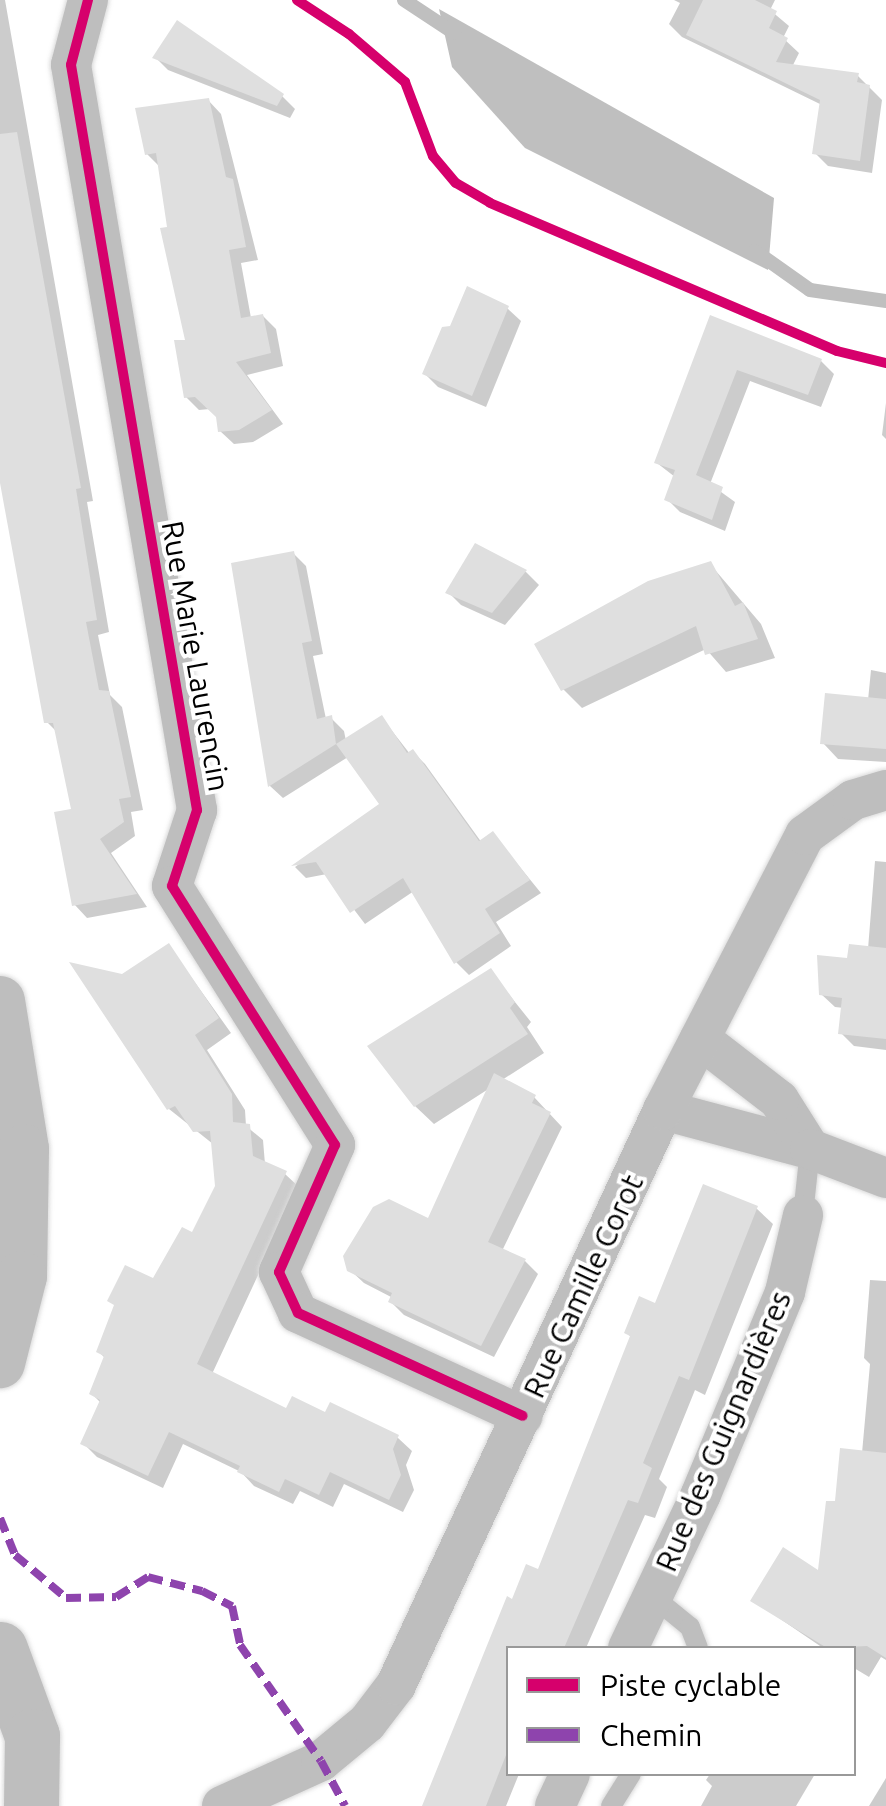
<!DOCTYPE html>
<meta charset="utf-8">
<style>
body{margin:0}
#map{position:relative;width:886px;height:1806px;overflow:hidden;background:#fff;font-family:Ubuntu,sans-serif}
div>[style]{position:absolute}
.water>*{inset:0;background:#bfbfbf}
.shadow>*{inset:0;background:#0003}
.stream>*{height:14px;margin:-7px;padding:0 7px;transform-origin:7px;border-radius:7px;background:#bfbfbf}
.building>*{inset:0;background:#dfdfdf}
.roads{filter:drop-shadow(0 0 2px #dbdbdb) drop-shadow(0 0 2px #dbdbdb)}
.service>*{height:20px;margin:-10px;padding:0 10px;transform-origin:10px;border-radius:10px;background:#bebebe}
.minor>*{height:40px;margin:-20px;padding:0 20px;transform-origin:20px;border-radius:20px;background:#bebebe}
.tertiary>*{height:50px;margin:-25px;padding:0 25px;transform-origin:25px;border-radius:25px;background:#bebebe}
.primary>*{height:55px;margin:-27.5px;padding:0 27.5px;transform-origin:27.5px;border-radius:27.5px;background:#bebebe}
.quiet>*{height:8px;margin-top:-4px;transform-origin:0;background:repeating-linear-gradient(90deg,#8e44ad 0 15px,transparent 0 23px)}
.cycleway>*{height:10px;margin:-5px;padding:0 5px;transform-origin:5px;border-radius:5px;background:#d6006c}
span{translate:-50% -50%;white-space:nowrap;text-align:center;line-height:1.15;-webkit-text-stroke:8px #fff;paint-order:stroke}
.street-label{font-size:30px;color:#000}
.legend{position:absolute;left:506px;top:1646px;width:350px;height:130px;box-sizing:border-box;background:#fff;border:2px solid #999;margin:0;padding:12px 18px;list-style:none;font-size:30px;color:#000}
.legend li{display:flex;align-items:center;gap:20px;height:50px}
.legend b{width:50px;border:2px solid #999}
</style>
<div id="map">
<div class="water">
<div style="clip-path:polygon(439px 9px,774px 198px,768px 270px,525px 148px,452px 67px)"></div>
</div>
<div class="shadow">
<div style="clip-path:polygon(0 0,5px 0,93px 501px,87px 502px,109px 632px,98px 635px,110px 695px,122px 707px,143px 810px,131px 812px,135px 836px,111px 853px,147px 907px,87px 918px,74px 904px,74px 811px,58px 733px,47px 722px,0 470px)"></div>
<div style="clip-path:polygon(674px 0,775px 0,770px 10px,789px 26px,783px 38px,799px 53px,792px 67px,857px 75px,882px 100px,872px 173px,828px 166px,815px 153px,822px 105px,682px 37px,669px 24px,680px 3px)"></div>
<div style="clip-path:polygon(155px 57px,282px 96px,295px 109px,290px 118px,168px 70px)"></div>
<div style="clip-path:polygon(208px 100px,221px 114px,258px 260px,241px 263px,251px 318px,263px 316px,276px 329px,283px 366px,247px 375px,283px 424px,253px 442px,234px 444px,220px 431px,218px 417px,210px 409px,199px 410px,186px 397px,188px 342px,160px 167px,147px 154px)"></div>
<div style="clip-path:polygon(507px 308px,521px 321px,486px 407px,438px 387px,425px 374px,452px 329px)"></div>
<div style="clip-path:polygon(711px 318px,821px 361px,834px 374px,821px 407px,750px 381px,710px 484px,735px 502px,725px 531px,680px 512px,667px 499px,675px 477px,657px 463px)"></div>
<div style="clip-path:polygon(886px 403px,886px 439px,882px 435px)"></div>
<div style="clip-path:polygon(476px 546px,526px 572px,539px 585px,505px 625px,461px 605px,448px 592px)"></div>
<div style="clip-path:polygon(294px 554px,306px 566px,323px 654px,313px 656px,326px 719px,331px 718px,344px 731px,346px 741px,382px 718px,410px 754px,413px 752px,425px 764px,482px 843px,493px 834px,541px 893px,496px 922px,511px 946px,469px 975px,456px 962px,414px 891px,365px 924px,327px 874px,306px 878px,295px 867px,383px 804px,348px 757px,283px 798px,270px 786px,234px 565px)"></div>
<div style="clip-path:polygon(710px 564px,761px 624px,775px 658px,726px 672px,706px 649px,582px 708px,563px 689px)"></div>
<div style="clip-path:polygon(871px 670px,886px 673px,886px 762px,838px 759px,823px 743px,868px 700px)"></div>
<div style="clip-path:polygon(875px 861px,886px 862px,886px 1050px,854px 1046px,841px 1033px,844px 1008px,835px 1007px,821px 994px,850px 961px,868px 949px)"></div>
<div style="clip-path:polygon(169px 946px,231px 1033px,207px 1050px,245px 1110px,246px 1126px,263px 1140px,265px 1164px,285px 1174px,299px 1187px,212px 1374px,288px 1411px,326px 1415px,398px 1438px,412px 1451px,406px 1465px,414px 1490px,403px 1512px,344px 1484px,333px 1507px,300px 1491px,293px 1504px,254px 1486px,241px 1472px,183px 1444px,163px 1488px,97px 1457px,83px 1443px,101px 1403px,92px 1394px,106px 1359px,99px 1352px,193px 1236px,218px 1186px,213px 1144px,169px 1109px,122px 977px)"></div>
<div style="clip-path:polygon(491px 972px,531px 1022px,527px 1027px,544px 1053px,502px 1080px,534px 1097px,562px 1127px,502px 1251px,525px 1261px,538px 1274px,494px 1357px,404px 1315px,391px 1302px,393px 1298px,364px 1283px,350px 1270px,429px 1222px,490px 1088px,434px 1124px,415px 1106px)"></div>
<div style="clip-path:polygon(756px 1208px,773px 1224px,705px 1395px,695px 1390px,659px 1479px,667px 1487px,655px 1518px,645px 1515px,586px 1648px,508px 1648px,508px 1774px,519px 1774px,506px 1806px,425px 1806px,514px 1602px,539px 1573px,632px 1338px,627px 1333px)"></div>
<div style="clip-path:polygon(870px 1280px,886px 1281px,886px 1540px,862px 1453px,870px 1364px,864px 1358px)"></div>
<div style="clip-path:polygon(820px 1574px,886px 1591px,886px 1660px,881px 1657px,869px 1677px,854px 1668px,854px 1648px,823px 1648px,754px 1601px)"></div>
<div style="clip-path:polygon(710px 1774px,815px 1774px,796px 1806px,701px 1806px,712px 1786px,706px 1780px)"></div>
<div style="clip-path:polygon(886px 1778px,886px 1806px,869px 1806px)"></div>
</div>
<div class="stream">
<div style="left:404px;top:0;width:60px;rotate:33.4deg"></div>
<div style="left:755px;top:251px;width:67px;rotate:35.3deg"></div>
<div style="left:810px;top:290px;width:77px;rotate:8.2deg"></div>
</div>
<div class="building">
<div style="clip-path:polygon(703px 0,755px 0,777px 11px,769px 28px,788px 38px,776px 62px,859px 73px,857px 82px,870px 85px,860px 161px,812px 154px,820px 100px,686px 35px)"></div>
<div style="clip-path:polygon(177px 20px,284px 94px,277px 106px,152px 58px)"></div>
<div style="clip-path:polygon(209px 98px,226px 177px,233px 179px,246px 247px,229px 250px,241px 318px,263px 314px,271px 353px,236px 362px,272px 410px,239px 430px,218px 432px,216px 417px,195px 397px,184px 398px,174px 340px,185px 340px,160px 228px,167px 227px,156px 153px,145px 155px,135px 108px)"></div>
<div style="clip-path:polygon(17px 132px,81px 488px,76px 489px,97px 620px,86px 622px,99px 690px,109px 691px,131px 797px,119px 799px,124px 822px,100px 839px,137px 894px,72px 906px,54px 812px,71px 809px,53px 723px,44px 723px,0 483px,0 134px)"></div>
<div style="clip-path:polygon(467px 286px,509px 306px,472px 396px,422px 374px,442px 327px,450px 326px)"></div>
<div style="clip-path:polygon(710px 315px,822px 359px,808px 395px,737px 370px,696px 475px,723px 487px,712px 520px,664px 500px,675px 470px,654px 463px)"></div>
<div style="clip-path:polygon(475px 543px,527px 570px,492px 613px,445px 593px)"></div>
<div style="clip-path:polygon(294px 551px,312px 641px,302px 643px,317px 719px,332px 715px,336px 744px,382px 715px,407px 753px,413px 749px,479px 841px,493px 831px,530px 880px,485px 909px,500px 933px,454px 964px,403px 878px,350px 913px,316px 862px,291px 866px,379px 804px,336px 744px,268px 787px,231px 563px)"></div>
<div style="clip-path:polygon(711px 561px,735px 606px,743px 602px,758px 639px,705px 655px,696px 626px,561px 691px,534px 644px,648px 581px)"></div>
<div style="clip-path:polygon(825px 693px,886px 699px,886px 749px,820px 744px)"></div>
<div style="clip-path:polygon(169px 943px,219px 1018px,195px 1035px,232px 1094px,233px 1122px,250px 1124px,253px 1156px,287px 1171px,197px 1364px,286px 1408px,292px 1396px,325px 1412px,330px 1402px,399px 1435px,393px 1449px,401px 1475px,389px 1500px,330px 1472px,319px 1495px,285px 1479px,279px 1492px,237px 1472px,240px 1466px,169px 1432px,148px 1476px,80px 1444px,100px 1400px,89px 1394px,104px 1356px,96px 1352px,114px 1305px,107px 1301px,125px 1265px,153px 1278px,182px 1227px,192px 1232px,215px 1186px,210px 1131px,193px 1132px,175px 1106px,167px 1110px,69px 962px,122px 974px)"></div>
<div style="clip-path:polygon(849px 944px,886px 948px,886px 1039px,838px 1034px,842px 998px,819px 995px,817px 955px,847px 958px)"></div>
<div style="clip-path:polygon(491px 968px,515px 1002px,510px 1008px,528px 1034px,414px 1107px,367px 1046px)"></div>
<div style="clip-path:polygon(494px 1073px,536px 1095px,532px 1103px,551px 1112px,488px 1242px,526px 1259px,481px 1346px,388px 1302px,392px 1293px,347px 1271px,343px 1256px,373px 1207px,389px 1199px,428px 1218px)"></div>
<div style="clip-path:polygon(703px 1184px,758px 1206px,689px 1380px,679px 1376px,643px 1463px,652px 1468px,638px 1503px,628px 1500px,564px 1648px,508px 1648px,508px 1750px,486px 1806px,422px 1806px,507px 1596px,512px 1599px,526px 1564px,538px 1569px,630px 1336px,624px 1333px,639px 1296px,655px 1303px)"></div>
<div style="clip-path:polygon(840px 1448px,886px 1453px,886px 1658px,867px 1646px,827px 1648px,750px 1601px,783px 1547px,818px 1570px,826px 1501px,835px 1501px)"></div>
</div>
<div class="roads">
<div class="service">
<div style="left:803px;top:1215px;width:66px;rotate:-83.9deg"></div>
<div style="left:652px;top:1596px;width:49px;rotate:39.2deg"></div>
<div style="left:690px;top:1627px;width:22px;rotate:69deg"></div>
<div style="left:611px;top:1806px;width:38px;rotate:-58deg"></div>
</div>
<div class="minor">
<div style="left:88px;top:0;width:67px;rotate:104.7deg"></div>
<div style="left:71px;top:65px;width:756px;rotate:80.4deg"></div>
<div style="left:197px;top:810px;width:80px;rotate:108.2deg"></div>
<div style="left:172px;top:886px;width:306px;rotate:57.8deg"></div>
<div style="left:335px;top:1145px;width:139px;rotate:113.8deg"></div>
<div style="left:279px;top:1272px;width:45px;rotate:65.1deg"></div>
<div style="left:298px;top:1313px;width:247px;rotate:24.6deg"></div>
<div style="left:663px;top:1110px;width:152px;rotate:14.9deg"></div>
<div style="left:810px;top:1149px;width:58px;rotate:-122.3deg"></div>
<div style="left:779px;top:1100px;width:100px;rotate:-142.3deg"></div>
<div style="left:810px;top:1149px;width:81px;rotate:20.9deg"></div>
<div style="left:628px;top:1648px;width:170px;rotate:-64.6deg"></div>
<div style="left:701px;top:1494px;width:219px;rotate:-67.4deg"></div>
<div style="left:785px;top:1292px;width:79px;rotate:-76.8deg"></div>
<div style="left:222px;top:1806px;width:109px;rotate:-24.4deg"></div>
<div style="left:321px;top:1761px;width:60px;rotate:-39.6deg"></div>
<div style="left:367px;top:1723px;width:48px;rotate:-52.7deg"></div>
<div style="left:396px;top:1685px;width:634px;rotate:-65.09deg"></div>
<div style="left:663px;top:1110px;width:309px;rotate:-62.7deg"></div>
<div style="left:805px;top:835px;width:59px;rotate:-36.1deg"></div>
<div style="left:853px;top:800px;width:34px;rotate:-17deg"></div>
<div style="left:555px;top:1806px;width:35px;rotate:-65deg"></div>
</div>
<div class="tertiary">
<div style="left:0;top:1001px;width:150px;rotate:80.8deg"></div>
<div style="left:24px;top:1149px;width:127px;rotate:90.9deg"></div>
<div style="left:22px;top:1276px;width:90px;rotate:104.2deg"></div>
</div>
<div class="primary">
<div style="left:0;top:1649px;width:93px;rotate:69.8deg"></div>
<div style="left:32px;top:1736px;width:70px;rotate:90.8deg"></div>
</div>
</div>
<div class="quiet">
<div style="left:0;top:1518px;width:40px;rotate:68deg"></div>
<div style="left:15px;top:1555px;width:67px;rotate:40.1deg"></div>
<div style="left:66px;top:1598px;width:50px;rotate:-1.1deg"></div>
<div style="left:116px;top:1597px;width:38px;rotate:-32deg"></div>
<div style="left:148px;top:1577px;width:56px;rotate:14.5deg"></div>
<div style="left:202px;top:1591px;width:34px;rotate:27deg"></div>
<div style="left:232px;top:1606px;width:40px;rotate:78deg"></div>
<div style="left:240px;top:1645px;width:141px;rotate:55.1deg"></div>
<div style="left:321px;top:1761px;width:51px;rotate:61.9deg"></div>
</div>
<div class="cycleway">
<div style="left:88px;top:0;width:67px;rotate:104.7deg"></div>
<div style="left:71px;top:65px;width:756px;rotate:80.4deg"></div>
<div style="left:197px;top:810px;width:80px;rotate:108.2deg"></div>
<div style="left:172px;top:886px;width:306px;rotate:57.8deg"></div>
<div style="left:335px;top:1145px;width:139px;rotate:113.8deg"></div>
<div style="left:279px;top:1272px;width:45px;rotate:65.1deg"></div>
<div style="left:298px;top:1313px;width:247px;rotate:24.6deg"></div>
<div style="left:297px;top:0;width:62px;rotate:33.2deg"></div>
<div style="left:349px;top:34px;width:74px;rotate:40.6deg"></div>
<div style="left:405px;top:82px;width:79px;rotate:69.3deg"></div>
<div style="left:433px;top:156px;width:35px;rotate:50deg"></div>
<div style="left:456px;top:183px;width:39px;rotate:30deg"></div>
<div style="left:490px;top:203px;width:377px;rotate:23.1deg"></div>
<div style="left:837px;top:351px;width:50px;rotate:13.8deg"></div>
</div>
<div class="street-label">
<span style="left:196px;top:656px;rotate:80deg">Rue Marie Laurencin</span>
<span style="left:583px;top:1286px;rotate:-65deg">Rue Camille Corot</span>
<span style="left:723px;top:1431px;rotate:-67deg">Rue des Guignardières</span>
</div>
<ul class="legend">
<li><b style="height:12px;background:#d6006c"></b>Piste cyclable</li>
<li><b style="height:12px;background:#8e44ad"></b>Chemin</li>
</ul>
</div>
